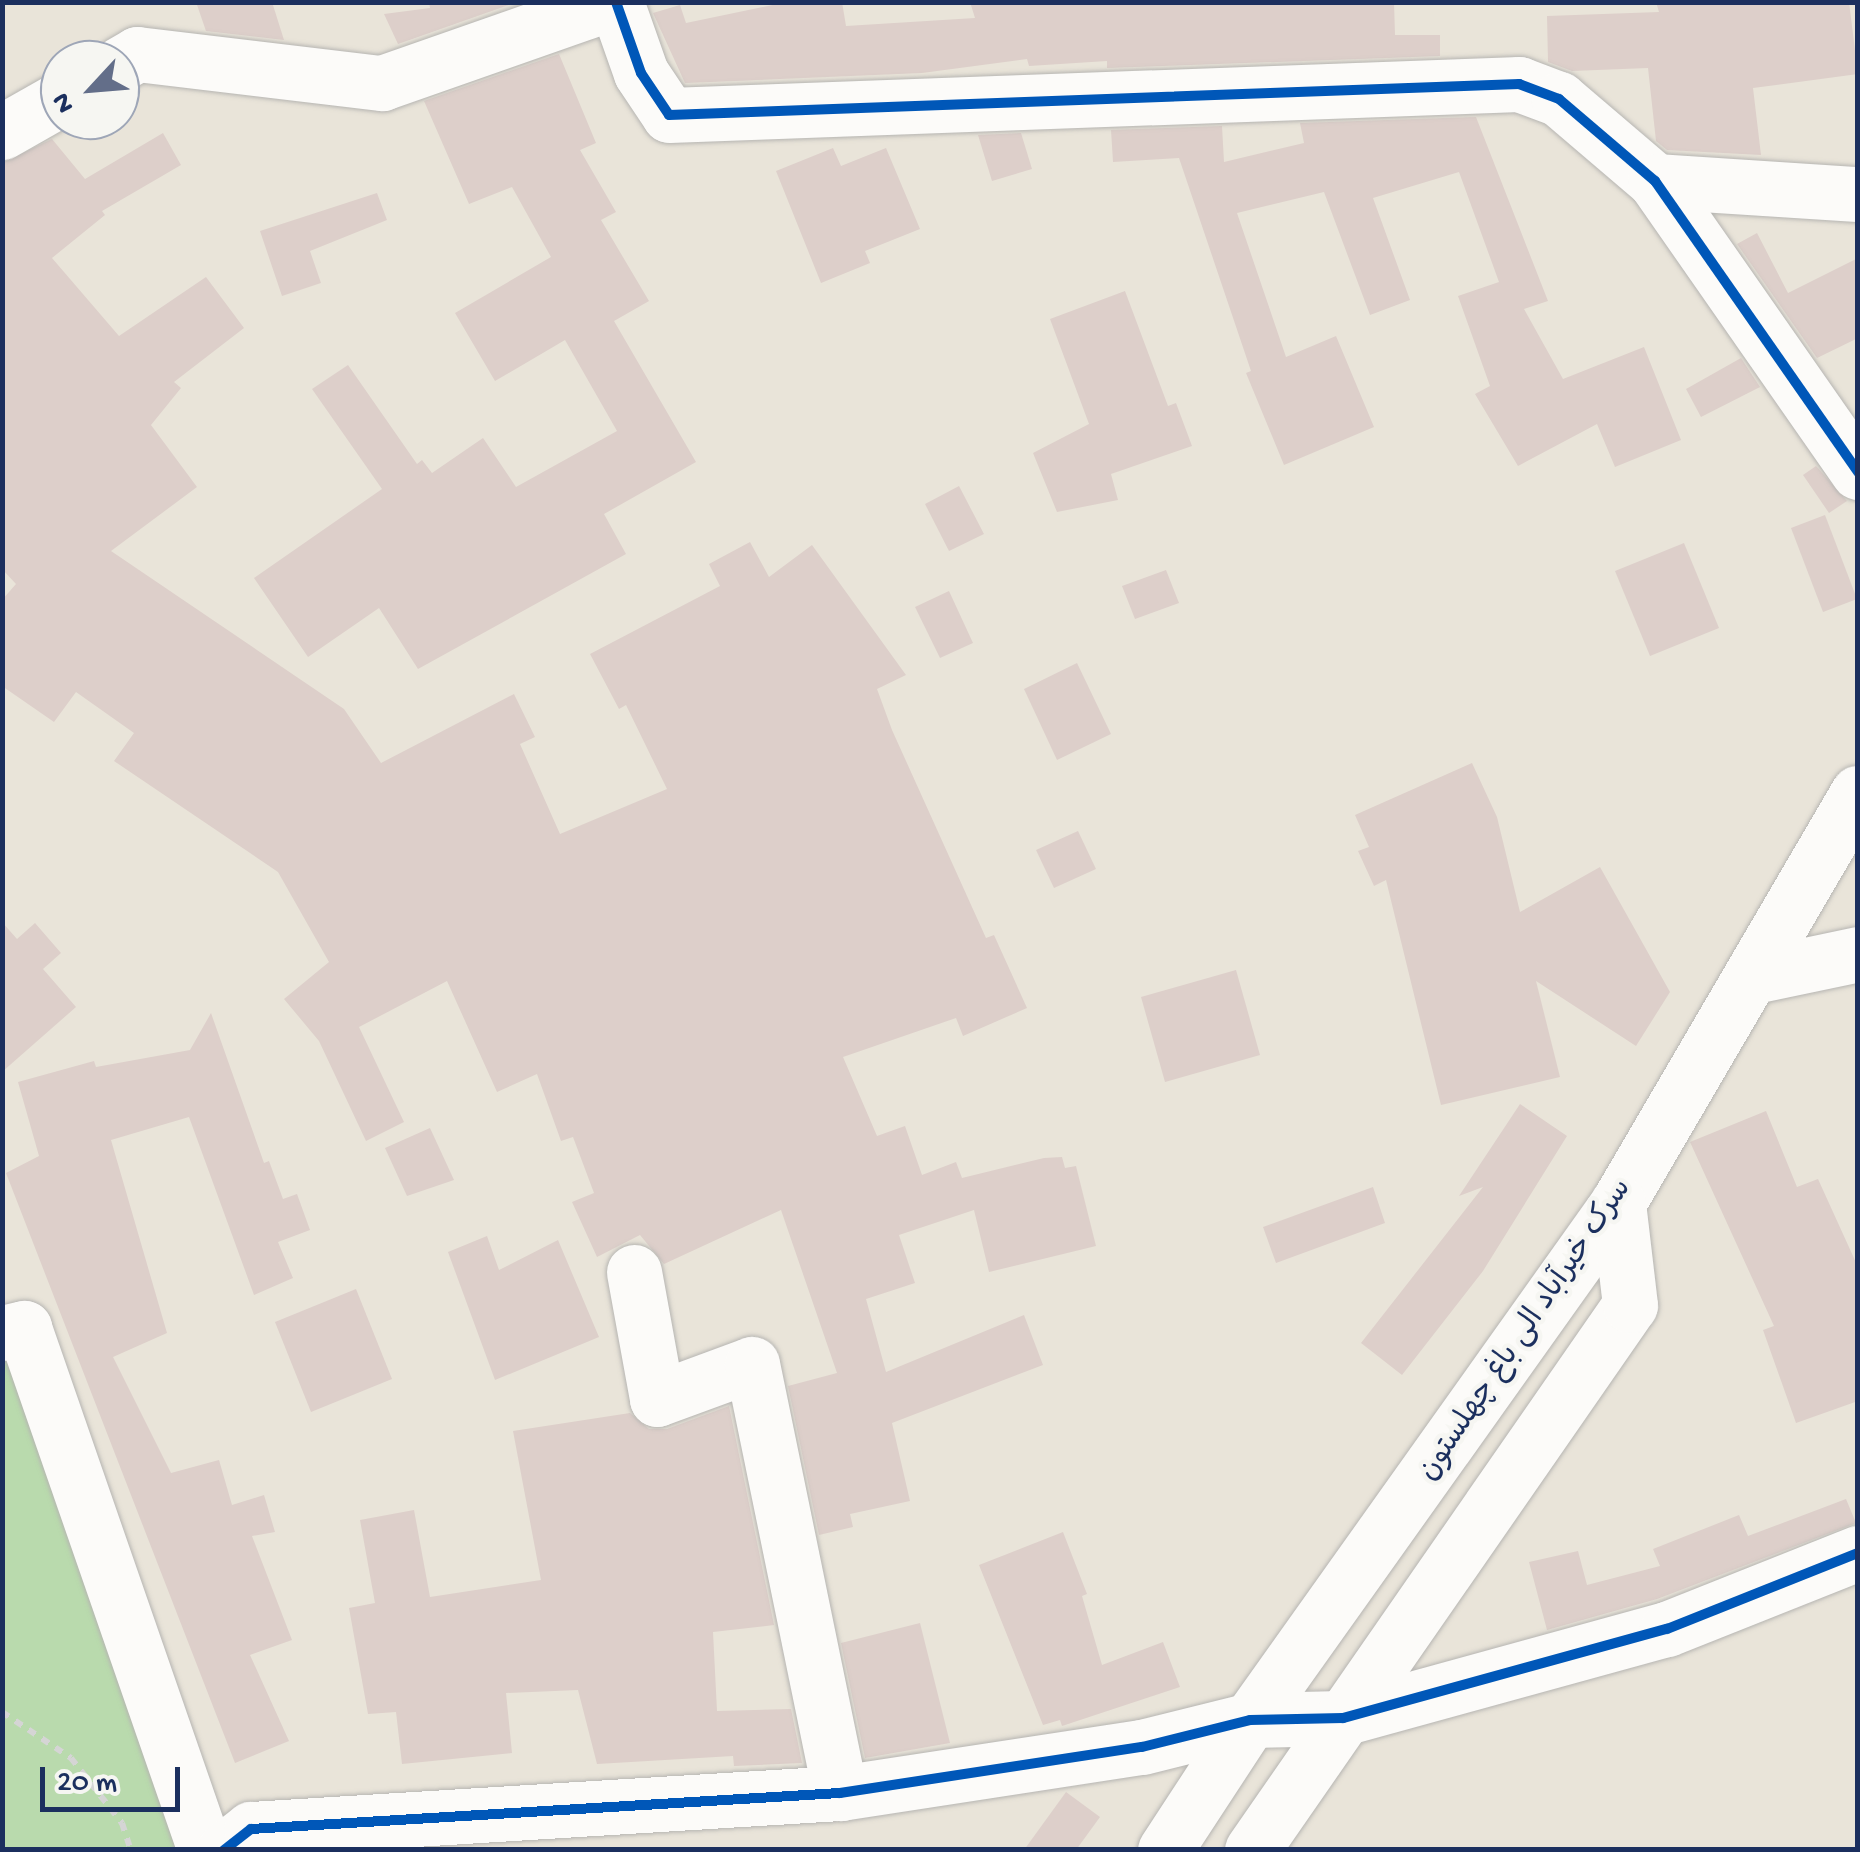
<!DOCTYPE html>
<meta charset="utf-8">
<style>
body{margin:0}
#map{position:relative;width:1860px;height:1852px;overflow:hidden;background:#e9e4d9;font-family:"Gochi Hand","Playpen Sans Arabic",sans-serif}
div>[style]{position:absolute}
.green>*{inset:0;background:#b9daad}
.building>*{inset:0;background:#ddcfca}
.path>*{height:6px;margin-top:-3px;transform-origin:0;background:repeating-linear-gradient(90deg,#d5d5d5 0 8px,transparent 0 16px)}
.roads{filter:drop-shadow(0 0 2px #b6b5b2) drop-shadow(0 0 2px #b6b5b2)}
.minor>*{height:55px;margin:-27.5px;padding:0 27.5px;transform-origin:27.5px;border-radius:27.5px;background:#fcfbf9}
.major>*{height:55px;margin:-27.5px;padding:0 27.5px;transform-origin:27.5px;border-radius:27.5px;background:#fcfbf9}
.cycleway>*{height:10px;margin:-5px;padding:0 5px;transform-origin:5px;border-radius:5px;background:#0057b8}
span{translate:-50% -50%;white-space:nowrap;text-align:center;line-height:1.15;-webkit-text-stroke:9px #f6f6f2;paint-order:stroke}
.street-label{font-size:30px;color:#1b2f5e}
.frame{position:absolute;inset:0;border:5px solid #1b2f5e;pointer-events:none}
.north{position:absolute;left:40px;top:40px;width:100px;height:100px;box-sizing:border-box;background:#f6f6f2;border:2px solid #9ea6b7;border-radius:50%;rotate:244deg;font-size:28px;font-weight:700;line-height:40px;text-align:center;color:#1b2f5e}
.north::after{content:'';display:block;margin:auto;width:35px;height:45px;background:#636e89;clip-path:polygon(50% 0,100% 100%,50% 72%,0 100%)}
.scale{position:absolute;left:40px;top:1767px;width:140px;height:45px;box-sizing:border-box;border:5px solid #1b2f5e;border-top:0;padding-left:12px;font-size:30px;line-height:35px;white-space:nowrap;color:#1b2f5e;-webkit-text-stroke:8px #f6f6f2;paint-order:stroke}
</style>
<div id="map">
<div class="green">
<div style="clip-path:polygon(2px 1340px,213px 1849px,3px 1850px)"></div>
</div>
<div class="building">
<div style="clip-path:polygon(196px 2px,272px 2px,284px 40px,206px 31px)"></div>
<div style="clip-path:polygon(429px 2px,517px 2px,398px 44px,384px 14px,430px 8px)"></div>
<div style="clip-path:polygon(787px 2px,842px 2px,846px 26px,975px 18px,970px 2px,1394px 2px,1395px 35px,1440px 35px,1440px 56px,1107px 68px,1107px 61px,1029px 66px,1027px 59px,922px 73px,685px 83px,653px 13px,680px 5px,686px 23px)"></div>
<div style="clip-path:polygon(1656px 2px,1849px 2px,1858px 74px,1753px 88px,1761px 155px,1667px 150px,1656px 141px,1648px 68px,1572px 71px,1548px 62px,1547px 16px,1659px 12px)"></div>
<div style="clip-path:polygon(559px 54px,596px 143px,580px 150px,616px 212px,601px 220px,649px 301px,614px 321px,696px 462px,604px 514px,626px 554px,418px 669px,379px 608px,308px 657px,254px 578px,382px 489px,312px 389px,348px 365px,417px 464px,422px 460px,432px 473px,483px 438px,516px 487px,617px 431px,565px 340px,495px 381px,455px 313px,551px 257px,512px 187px,469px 204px,424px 101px)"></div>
<div style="clip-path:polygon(1476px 117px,1548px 301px,1524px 309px,1563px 379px,1644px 347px,1681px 440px,1615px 467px,1597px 424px,1518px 466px,1475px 394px,1490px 386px,1458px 296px,1499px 282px,1459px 172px,1373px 198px,1410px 300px,1370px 315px,1324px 192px,1237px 213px,1286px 357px,1336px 336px,1374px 427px,1284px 465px,1246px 373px,1251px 371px,1179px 158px,1113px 162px,1111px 130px,1222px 126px,1224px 162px,1304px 143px,1300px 123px)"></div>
<div style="clip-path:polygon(163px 133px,181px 165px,102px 211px,105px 215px,52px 258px,119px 336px,206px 277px,244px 328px,174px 382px,181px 388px,151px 425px,197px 487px,111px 551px,344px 709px,381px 763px,514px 694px,535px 737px,520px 744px,560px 834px,667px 789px,626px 705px,619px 709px,590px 654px,720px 586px,709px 564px,750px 542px,769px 577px,812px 545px,906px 675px,877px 689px,892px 730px,986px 938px,994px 935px,1027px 1008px,963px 1036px,956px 1018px,843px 1057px,877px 1136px,905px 1126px,922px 1175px,956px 1162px,962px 1178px,1044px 1158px,1062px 1157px,1065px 1168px,1076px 1166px,1096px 1246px,989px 1272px,974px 1210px,899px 1235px,915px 1283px,866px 1299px,886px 1372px,1024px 1315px,1043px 1365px,892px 1423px,910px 1501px,850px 1514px,853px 1527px,819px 1535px,788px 1386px,837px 1373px,781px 1210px,664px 1264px,640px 1235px,597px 1257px,572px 1202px,594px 1193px,573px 1137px,561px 1141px,537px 1074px,497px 1092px,447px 981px,359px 1027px,404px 1122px,366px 1141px,319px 1041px,284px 999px,329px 962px,278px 872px,114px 761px,134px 733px,76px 692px,54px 722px,2px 686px,2px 600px,16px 584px,2px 569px,2px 163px,52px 139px,85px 179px)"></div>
<div style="clip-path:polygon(1021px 133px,1032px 169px,992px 181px,978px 135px)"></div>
<div style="clip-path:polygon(833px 148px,841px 166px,886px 148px,920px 229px,865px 251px,870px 263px,821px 283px,776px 171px)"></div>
<div style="clip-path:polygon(377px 193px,387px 220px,310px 251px,321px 283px,282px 296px,260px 231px)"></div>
<div style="clip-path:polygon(1757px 233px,1788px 293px,1858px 258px,1858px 338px,1817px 358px,1737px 244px)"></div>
<div style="clip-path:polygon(1125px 291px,1168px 406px,1176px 403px,1192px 446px,1111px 474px,1118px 500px,1057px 512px,1033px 453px,1089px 424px,1050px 319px)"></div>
<div style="clip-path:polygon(1741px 358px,1760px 387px,1701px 417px,1686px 389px)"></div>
<div style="clip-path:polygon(1816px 466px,1847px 501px,1829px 513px,1803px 475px)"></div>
<div style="clip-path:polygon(959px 486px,984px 534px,949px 551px,925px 504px)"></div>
<div style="clip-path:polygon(1825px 515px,1857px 599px,1823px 612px,1791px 528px)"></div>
<div style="clip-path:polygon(1684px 543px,1719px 628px,1650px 656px,1615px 571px)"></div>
<div style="clip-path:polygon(1166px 570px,1179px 603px,1135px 619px,1122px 586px)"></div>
<div style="clip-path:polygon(949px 591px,973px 643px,940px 658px,915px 607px)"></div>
<div style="clip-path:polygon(1077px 663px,1111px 734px,1057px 760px,1024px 689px)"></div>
<div style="clip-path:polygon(1472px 763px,1497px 817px,1520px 912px,1600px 867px,1670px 992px,1636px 1046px,1536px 981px,1560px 1077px,1441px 1105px,1386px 880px,1374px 886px,1358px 851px,1369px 847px,1355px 815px)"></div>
<div style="clip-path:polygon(1078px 831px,1096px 869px,1054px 888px,1036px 850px)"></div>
<div style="clip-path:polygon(2px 922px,17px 939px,35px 923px,61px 953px,43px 969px,76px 1007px,2px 1072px)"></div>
<div style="clip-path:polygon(1236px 970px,1260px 1055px,1165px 1082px,1141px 997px)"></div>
<div style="clip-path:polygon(211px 1013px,264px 1163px,269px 1161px,283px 1199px,297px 1194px,310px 1230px,278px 1242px,293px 1278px,254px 1295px,189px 1117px,111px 1140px,167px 1333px,113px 1357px,171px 1473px,219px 1460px,232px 1505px,264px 1495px,275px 1532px,252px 1536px,292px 1640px,250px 1655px,289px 1741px,235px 1763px,6px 1173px,39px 1156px,18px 1082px,94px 1061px,96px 1067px,190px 1050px)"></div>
<div style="clip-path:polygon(1520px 1104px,1567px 1136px,1483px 1271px,1402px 1375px,1361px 1343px,1483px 1187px,1459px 1196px)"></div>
<div style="clip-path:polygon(1766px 1111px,1797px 1187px,1818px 1179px,1858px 1267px,1858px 1401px,1796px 1423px,1763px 1330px,1774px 1326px,1690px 1142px)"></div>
<div style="clip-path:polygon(430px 1128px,454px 1180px,407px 1196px,385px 1148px)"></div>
<div style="clip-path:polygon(1373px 1187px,1385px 1223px,1276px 1263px,1263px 1227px)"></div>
<div style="clip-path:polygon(487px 1236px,499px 1270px,558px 1240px,599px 1337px,495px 1380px,448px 1252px)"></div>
<div style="clip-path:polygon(356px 1289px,392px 1379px,311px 1412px,275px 1322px)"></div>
<div style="clip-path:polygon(729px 1406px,774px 1625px,713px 1632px,717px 1711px,791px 1709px,802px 1763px,734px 1766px,733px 1756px,597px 1764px,578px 1690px,506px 1693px,512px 1753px,402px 1764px,396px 1712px,368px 1714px,349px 1608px,375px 1603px,360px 1520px,414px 1510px,430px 1597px,541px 1580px,513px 1431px,630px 1413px,649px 1429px,667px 1429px)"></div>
<div style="clip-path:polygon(1846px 1499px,1856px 1523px,1657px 1599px,1547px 1630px,1529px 1562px,1578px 1551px,1587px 1585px,1660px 1566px,1653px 1549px,1739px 1515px,1748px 1536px)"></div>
<div style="clip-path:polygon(1063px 1532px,1087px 1594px,1082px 1596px,1102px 1665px,1163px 1642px,1180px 1687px,1062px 1726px,1060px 1720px,1043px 1725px,979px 1565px)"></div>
<div style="clip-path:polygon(920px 1623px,950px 1743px,865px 1758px,841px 1643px)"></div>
<div style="clip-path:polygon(1066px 1792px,1100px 1817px,1076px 1850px,1024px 1850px)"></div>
</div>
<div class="path">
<div style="left:2px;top:1712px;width:83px;rotate:33.7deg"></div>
<div style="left:71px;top:1758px;width:83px;rotate:51.9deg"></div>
<div style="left:122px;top:1823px;width:28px;rotate:72deg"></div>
</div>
<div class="roads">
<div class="minor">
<div style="left:616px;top:2px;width:75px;rotate:70.6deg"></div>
<div style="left:641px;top:73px;width:50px;rotate:56.3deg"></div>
<div style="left:669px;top:115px;width:851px;rotate:-2.09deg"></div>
<div style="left:1519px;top:84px;width:43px;rotate:20.6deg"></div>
<div style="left:1559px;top:99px;width:126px;rotate:40.5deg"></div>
<div style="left:1655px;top:181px;width:355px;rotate:55.1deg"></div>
<div style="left:120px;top:64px;width:20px;rotate:-30deg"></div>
<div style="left:137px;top:54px;width:247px;rotate:6.8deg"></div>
<div style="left:382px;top:83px;width:245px;rotate:-19.3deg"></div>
<div style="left:2px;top:132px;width:67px;rotate:-29.6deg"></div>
<div style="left:1655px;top:181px;width:203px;rotate:3.7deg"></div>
<div style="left:634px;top:1272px;width:129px;rotate:79.7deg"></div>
<div style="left:657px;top:1399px;width:101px;rotate:-20.2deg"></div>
<div style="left:752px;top:1364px;width:438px;rotate:78.4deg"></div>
<div style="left:2px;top:1333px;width:23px;rotate:-13deg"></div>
<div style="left:24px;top:1328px;width:552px;rotate:70.88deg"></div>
<div style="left:224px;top:1850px;width:34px;rotate:-38deg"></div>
<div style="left:251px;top:1829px;width:590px;rotate:-3.5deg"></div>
<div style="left:840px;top:1793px;width:305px;rotate:-8.7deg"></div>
<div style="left:1142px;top:1747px;width:111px;rotate:-14deg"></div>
<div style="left:1250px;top:1720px;width:93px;rotate:-1.2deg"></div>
<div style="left:1343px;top:1718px;width:336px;rotate:-15.4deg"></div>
<div style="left:1667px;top:1629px;width:206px;rotate:-21.7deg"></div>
</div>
<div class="major">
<div style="left:1754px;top:976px;width:106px;rotate:-11.9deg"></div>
<div style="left:1165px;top:1850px;width:155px;rotate:-56.8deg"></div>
<div style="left:1250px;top:1720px;width:635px;rotate:-54.56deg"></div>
<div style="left:1618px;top:1203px;width:475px;rotate:-59.7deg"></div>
<div style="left:1252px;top:1850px;width:663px;rotate:-55.26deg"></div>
<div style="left:1630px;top:1305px;width:103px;rotate:-96.7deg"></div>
</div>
</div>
<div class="cycleway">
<div style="left:616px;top:2px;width:75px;rotate:70.6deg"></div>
<div style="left:641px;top:73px;width:50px;rotate:56.3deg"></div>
<div style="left:669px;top:115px;width:851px;rotate:-2.09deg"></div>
<div style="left:1519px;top:84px;width:43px;rotate:20.6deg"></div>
<div style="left:1559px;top:99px;width:126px;rotate:40.5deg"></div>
<div style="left:1655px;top:181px;width:355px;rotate:55.1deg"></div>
<div style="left:224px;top:1850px;width:34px;rotate:-38deg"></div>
<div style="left:251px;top:1829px;width:590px;rotate:-3.5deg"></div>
<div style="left:840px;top:1793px;width:305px;rotate:-8.7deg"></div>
<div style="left:1142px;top:1747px;width:111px;rotate:-14deg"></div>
<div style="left:1250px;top:1720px;width:93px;rotate:-1.2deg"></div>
<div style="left:1343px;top:1718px;width:336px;rotate:-15.4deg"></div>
<div style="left:1667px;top:1629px;width:206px;rotate:-21.7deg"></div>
</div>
<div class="street-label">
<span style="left:1527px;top:1331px;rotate:-56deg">سرک خیرآباد الی باغ چهلستون</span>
</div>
<div class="frame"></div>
<div class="north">N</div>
<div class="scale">20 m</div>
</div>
